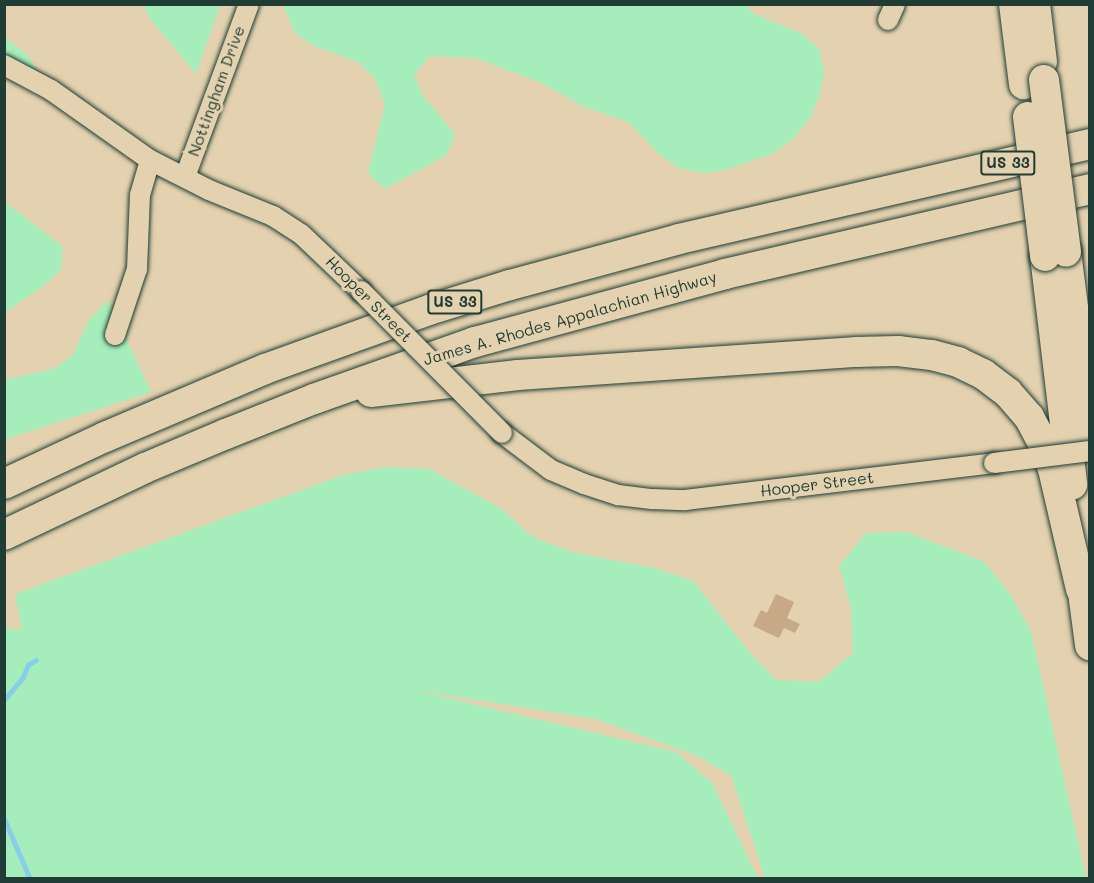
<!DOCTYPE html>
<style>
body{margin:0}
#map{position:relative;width:1094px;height:883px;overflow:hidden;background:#e4d1af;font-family:Mali,sans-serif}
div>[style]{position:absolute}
.green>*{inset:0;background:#a5edba}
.stream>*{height:4.5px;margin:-2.25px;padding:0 2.25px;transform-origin:2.25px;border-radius:2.25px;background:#87cfe8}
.building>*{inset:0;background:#c7a987}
.roads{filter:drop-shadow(0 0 2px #1f3d34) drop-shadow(0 0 2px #1f3d34)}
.minor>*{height:20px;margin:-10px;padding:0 10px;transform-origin:10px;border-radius:10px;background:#e4d1af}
.highway>*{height:30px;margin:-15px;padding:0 15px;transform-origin:15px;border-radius:15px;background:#e4d1af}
.bridges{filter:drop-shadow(0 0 2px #1f3d34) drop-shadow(0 0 2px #1f3d34)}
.minor-bridge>*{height:20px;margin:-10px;padding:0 10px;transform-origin:10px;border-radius:10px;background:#e4d1af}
.highway-bridge>*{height:30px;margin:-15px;padding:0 15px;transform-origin:15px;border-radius:15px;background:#e4d1af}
span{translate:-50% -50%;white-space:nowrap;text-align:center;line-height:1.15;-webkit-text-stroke:6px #e4d1af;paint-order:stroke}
.shield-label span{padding:2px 4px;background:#e4d1af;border:2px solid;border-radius:4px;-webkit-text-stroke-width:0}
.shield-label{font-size:15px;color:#1f3d34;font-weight:700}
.street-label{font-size:16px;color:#1f3d34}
.frame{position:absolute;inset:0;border:6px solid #1f3d34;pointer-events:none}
</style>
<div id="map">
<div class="green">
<div style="clip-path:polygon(143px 5px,220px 5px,196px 74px,150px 19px)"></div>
<div style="clip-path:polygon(283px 5px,746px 5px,752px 13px,800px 33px,820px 49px,824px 74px,819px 97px,810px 118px,793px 139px,774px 153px,725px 170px,702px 173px,679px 168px,661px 156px,628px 122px,582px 106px,542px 83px,475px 58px,430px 56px,414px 75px,423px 96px,455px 134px,447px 155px,385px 189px,368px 173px,385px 104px,375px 79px,358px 62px,313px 46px,295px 33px)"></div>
<div style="clip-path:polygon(4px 37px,26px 54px,40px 73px,5px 54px)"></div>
<div style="clip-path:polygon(5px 202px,63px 247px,61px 270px,42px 287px,5px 312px)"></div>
<div style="clip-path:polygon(108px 300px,151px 392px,5px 439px,4px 380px,54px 369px,73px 355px,89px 320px)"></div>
<div style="clip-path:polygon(385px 467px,429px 469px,500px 508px,533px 537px,572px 552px,654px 568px,693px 581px,746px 648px,776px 680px,819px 682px,853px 653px,851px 608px,839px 566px,866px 533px,906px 532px,985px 562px,1010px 594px,1031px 631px,1086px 878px,765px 878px,731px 775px,695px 755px,596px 719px,413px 690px,676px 752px,712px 783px,758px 878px,5px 878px,4px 628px,22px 630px,15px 594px,343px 475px)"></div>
</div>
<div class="stream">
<div style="left:4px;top:700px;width:30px;rotate:-50deg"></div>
<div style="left:23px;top:677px;width:13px;rotate:-67deg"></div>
<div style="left:28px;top:665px;width:9px;rotate:-32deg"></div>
<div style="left:4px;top:818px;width:65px;rotate:66.6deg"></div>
</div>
<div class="building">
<div style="clip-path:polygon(776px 594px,794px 602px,787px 618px,800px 624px,795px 633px,784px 628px,779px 638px,753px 626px,761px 610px,767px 613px)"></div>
</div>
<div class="roads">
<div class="minor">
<div style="left:888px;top:20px;width:17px;rotate:-66deg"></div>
<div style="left:4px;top:65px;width:53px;rotate:28deg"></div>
<div style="left:51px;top:90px;width:121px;rotate:35.3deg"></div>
<div style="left:150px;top:160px;width:66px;rotate:27deg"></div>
<div style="left:209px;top:190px;width:69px;rotate:22.1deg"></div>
<div style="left:273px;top:216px;width:33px;rotate:33deg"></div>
<div style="left:301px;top:234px;width:83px;rotate:43.5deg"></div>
<div style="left:185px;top:177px;width:184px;rotate:-69.7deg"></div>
<div style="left:115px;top:335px;width:70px;rotate:-71.6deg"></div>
<div style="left:137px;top:269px;width:74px;rotate:-87.7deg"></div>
<div style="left:140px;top:195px;width:36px;rotate:-74deg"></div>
<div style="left:502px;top:433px;width:61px;rotate:37.1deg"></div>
<div style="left:551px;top:470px;width:36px;rotate:23deg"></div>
<div style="left:584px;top:484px;width:36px;rotate:18deg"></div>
<div style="left:618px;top:495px;width:34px;rotate:7deg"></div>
<div style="left:652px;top:499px;width:33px;rotate:2deg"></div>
<div style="left:685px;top:500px;width:311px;rotate:-6.8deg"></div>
</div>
<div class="highway">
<div style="left:1014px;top:4px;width:81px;rotate:82.9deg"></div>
<div style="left:1035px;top:4px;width:58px;rotate:83.1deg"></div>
<div style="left:1066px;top:252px;width:190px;rotate:82.7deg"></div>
<div style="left:1045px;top:256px;width:230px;rotate:83.2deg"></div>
<div style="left:371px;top:392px;width:148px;rotate:-6.6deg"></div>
<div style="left:518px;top:375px;width:340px;rotate:-3.9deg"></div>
<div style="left:857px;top:352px;width:41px;rotate:-1.4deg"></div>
<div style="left:898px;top:351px;width:34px;rotate:7deg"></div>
<div style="left:932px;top:355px;width:27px;rotate:15deg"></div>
<div style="left:958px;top:362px;width:28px;rotate:26deg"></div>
<div style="left:983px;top:374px;width:31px;rotate:37deg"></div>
<div style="left:1008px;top:393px;width:32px;rotate:49deg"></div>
<div style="left:1029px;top:417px;width:30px;rotate:62deg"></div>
<div style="left:1043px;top:443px;width:28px;rotate:69deg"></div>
<div style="left:1053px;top:469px;width:123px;rotate:76.9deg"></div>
<div style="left:4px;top:484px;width:111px;rotate:-25deg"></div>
<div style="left:105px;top:437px;width:174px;rotate:-23deg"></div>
<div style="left:265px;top:369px;width:174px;rotate:-19.8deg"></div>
<div style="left:429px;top:310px;width:85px;rotate:-17.2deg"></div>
<div style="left:510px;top:285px;width:175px;rotate:-15.2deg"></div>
<div style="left:679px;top:239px;width:422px;rotate:-13deg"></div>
<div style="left:4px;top:535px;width:156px;rotate:-25.4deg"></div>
<div style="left:145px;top:468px;width:88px;rotate:-22.8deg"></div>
<div style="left:226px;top:434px;width:95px;rotate:-21.7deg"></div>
<div style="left:314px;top:399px;width:171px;rotate:-19.5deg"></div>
<div style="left:475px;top:342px;width:259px;rotate:-15.2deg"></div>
<div style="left:725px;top:274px;width:375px;rotate:-13.1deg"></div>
<div style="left:1080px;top:570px;width:76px;rotate:82.4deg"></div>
</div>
</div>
<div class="bridges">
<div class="minor-bridge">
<div style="left:361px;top:291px;width:200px;rotate:45.2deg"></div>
<div style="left:994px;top:463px;width:97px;rotate:-7.1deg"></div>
</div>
<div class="highway-bridge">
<div style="left:1044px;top:80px;width:173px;rotate:82.7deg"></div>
<div style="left:1028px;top:117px;width:140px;rotate:83deg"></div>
</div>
</div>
<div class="shield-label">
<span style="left:1008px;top:163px">US 33</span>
<span style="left:455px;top:302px">US 33</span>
</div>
<div class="street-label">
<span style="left:216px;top:91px;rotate:-70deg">Nottingham Drive</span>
<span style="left:369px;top:299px;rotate:45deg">Hooper Street</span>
<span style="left:570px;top:318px;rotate:-16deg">James A. Rhodes Appalachian Highway</span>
<span style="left:817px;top:484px;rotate:-7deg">Hooper Street</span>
</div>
<div class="frame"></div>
</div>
